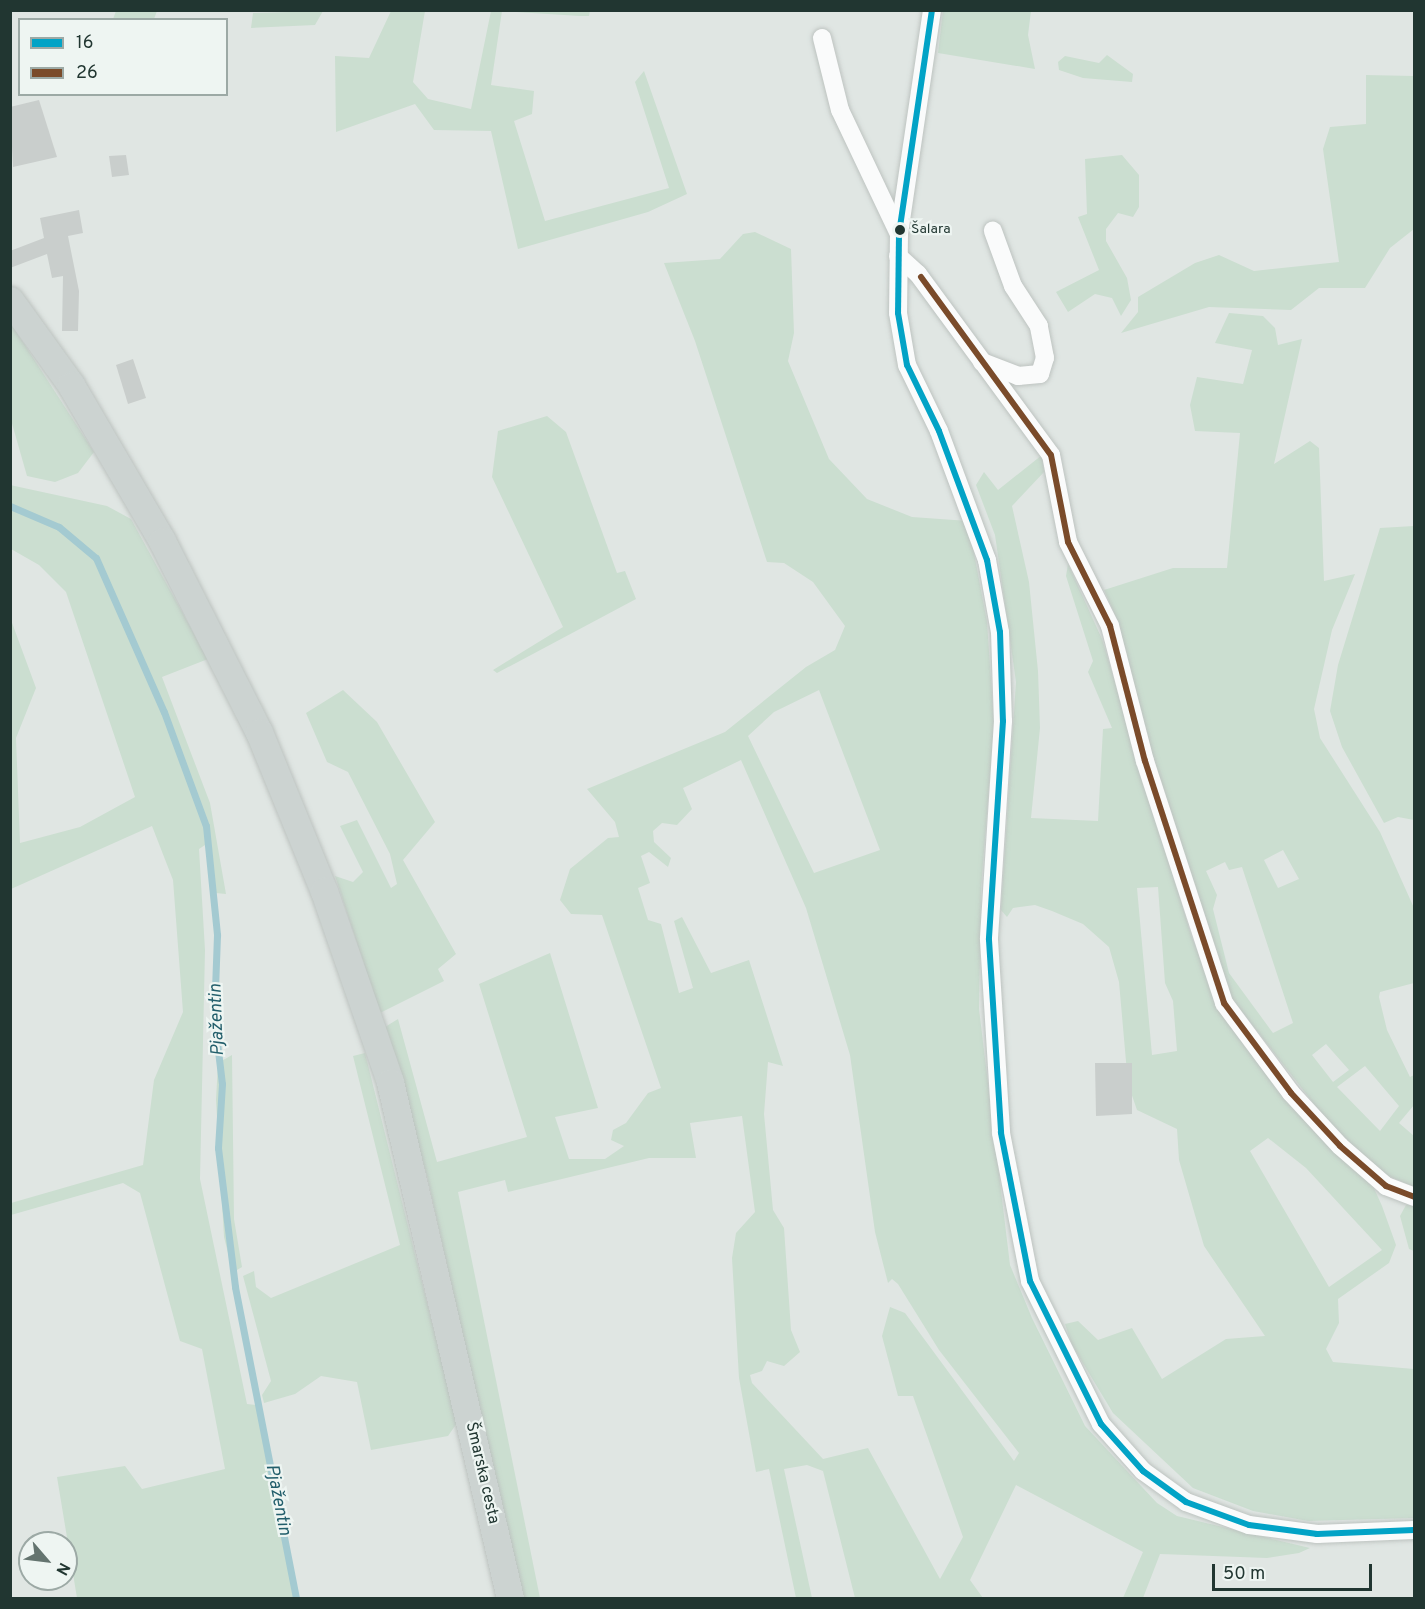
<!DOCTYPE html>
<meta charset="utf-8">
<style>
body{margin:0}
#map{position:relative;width:1425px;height:1609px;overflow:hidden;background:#e0e6e3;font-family:Overpass,sans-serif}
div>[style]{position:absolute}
.green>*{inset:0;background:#cbded0}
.stream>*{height:7px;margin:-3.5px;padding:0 3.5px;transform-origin:3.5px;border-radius:3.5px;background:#a4cad1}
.building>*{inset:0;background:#c9cecc}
.roads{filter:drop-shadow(0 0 2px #bdc3c0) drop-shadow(0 0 2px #bdc3c0)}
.minor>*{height:18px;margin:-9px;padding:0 9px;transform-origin:9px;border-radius:9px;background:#fafbfb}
.primary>*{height:27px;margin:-13.5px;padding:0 13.5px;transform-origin:13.5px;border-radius:13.5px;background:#ccd3d1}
.bus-1>*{height:6px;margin:-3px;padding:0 3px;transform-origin:3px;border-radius:3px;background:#02a3c6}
.bus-2>*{height:6px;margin:-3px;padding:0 3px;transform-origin:3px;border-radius:3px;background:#7a4b2a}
.dots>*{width:16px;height:16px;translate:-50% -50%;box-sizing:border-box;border:3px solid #eef5f2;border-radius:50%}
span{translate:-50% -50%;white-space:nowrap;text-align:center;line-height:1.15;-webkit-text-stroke:4.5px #eef5f2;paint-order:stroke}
.bus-label{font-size:14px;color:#213631}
.left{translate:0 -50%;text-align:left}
.street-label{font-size:16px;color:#213631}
.water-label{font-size:18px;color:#225e6b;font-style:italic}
.frame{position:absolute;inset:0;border:12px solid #213631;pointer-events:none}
.legend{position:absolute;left:18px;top:18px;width:210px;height:78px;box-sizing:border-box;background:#eef5f2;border:2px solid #9ca9a5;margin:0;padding:8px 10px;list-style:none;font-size:18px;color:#213631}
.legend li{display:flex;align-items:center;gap:12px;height:30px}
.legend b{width:30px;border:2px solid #9ca9a5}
.north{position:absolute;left:18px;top:1531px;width:60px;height:60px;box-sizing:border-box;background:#eef5f2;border:2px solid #9ca9a5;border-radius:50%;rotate:118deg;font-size:16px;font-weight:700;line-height:24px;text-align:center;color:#213631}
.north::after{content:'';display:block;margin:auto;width:21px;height:27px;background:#64746f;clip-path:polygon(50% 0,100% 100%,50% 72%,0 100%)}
.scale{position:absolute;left:1212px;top:1564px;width:160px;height:27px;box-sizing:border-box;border:3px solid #213631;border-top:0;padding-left:8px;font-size:18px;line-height:21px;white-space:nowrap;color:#213631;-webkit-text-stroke:4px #eef5f2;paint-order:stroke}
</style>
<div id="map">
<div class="green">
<div style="clip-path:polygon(116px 11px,116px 10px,157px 11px,154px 19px,113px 19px)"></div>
<div style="clip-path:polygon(323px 11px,315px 25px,251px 28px,253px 13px)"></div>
<div style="clip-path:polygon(391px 11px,425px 11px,413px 82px,428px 99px,471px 109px,491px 11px,590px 11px,589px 16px,580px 16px,502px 11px,491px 85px,534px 91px,532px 114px,514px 121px,545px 221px,669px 188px,635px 82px,644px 71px,687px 194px,648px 212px,518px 249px,491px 131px,434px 130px,415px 104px,336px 132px,335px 56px,369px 58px)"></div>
<div style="clip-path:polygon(943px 11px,1031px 11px,1028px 35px,1035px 69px,938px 53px)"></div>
<div style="clip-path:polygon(1107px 55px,1133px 74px,1132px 82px,1083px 78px,1059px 70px,1058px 62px,1065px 56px,1099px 63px)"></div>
<div style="clip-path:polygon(1366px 75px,1414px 76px,1414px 229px,1390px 248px,1365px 288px,1319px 288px,1291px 310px,1209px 307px,1121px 333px,1138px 312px,1138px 297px,1195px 263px,1219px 255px,1254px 271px,1339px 262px,1323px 149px,1330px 127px,1366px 124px)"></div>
<div style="clip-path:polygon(1122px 155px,1139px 175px,1139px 207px,1133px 217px,1118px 213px,1106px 229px,1106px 241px,1127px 278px,1131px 300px,1121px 316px,1112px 298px,1095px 294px,1068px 312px,1056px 292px,1099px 270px,1078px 217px,1087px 214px,1085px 159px)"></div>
<div style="clip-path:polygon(evenodd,755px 232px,791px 249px,794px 333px,788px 361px,829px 459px,867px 499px,912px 517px,968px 521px,987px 622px,994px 724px,981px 888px,979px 1009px,1010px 1265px,1032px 1318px,1085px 1426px,1157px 1503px,1177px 1516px,1310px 1548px,1299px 1553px,1267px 1558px,1160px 1554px,1143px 1598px,1123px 1598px,1143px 1552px,1016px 1485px,970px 1580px,983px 1598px,855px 1598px,823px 1471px,807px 1465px,784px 1469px,812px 1598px,796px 1598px,769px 1469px,756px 1472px,739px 1378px,732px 1258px,736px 1233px,755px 1212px,742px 1116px,690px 1123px,696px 1158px,649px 1158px,508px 1192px,505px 1180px,458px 1192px,540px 1598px,522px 1598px,427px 1176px,385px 1027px,398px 1019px,437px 1162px,527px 1137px,479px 984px,550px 953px,598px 1108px,555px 1117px,569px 1159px,605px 1159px,624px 1146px,611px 1140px,613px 1130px,626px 1123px,648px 1093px,661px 1088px,602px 915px,571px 914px,560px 900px,570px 869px,608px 838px,619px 837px,615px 822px,587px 789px,725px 732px,806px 667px,835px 650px,845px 626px,813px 582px,784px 563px,767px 562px,695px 341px,664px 263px,720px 259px,743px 234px,755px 232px,819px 690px,880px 850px,814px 873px,748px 736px,774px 712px,819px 690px,755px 232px,741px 760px,806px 908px,850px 1055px,875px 1232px,888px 1283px,892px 1279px,898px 1284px,939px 1350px,1019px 1453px,1014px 1461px,905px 1313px,890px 1307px,882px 1336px,898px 1396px,913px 1396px,963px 1537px,940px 1579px,868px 1448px,823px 1459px,752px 1383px,750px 1375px,762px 1371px,767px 1361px,784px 1366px,800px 1352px,791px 1330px,784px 1228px,773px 1210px,764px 1114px,768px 1062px,783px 1066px,749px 960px,711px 973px,682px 917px,674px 921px,693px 988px,679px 993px,661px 924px,648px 920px,638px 888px,650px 883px,641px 856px,649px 852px,668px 867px,671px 858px,654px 842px,653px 831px,662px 823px,677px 825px,692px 809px,683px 788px,741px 760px)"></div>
<div style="clip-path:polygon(evenodd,1229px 313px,1263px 316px,1275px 328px,1278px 345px,1302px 339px,1274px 464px,1310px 441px,1319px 448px,1324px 581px,1355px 574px,1332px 630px,1314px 709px,1320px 738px,1380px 832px,1414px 908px,1414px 983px,1380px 992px,1379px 997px,1387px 1030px,1410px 1077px,1414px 1075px,1414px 1105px,1399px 1123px,1414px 1136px,1414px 1187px,1382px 1173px,1346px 1145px,1222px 986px,1129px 679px,1120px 626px,1104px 590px,1173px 568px,1227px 568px,1240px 433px,1195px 431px,1190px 405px,1197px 377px,1243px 384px,1252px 350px,1215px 343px,1229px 313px,1283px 850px,1299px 879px,1278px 888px,1264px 860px,1283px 850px,1229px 313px,1225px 862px,1229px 870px,1242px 867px,1293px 1023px,1273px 1033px,1229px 973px,1213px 909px,1217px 895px,1206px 871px,1225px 862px,1229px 313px,1326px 1044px,1349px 1070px,1333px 1082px,1312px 1055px,1326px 1044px,1229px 313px,1365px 1066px,1399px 1106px,1380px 1131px,1337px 1087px,1365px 1066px)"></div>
<div style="clip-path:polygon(10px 322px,94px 452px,78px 473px,55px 482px,27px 476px,11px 420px)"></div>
<div style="clip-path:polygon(547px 416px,566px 432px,617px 573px,625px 571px,636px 599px,497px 673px,493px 670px,563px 627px,492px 477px,498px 431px)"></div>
<div style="clip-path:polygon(evenodd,1042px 455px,1044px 472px,1012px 506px,1029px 582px,1038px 671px,1040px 728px,1031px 818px,1098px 821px,1103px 729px,1112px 728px,1088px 672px,1093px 661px,1066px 576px,1068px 564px,1102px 639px,1191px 935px,1218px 1003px,1373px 1186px,1382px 1206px,1396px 1245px,1389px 1263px,1338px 1299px,1339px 1323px,1326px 1349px,1333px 1362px,1414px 1369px,1414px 1518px,1308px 1521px,1253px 1511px,1193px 1488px,1113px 1413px,1072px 1345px,1065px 1324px,1078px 1321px,1098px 1340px,1132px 1328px,1162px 1379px,1226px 1339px,1265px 1336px,1204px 1246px,1179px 1160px,1177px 1129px,1137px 1110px,1128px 1084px,1119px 982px,1109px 947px,1083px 924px,1052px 911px,1035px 905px,1013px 908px,1007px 917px,1001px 910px,1016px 682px,995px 535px,976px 485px,984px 472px,998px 490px,1042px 455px,1158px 887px,1165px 983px,1173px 1001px,1177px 1051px,1152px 1055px,1137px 888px,1158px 887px,1042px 455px,1268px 1138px,1306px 1168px,1382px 1250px,1329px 1287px,1250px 1151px,1268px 1138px)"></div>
<div style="clip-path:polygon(10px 485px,107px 506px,131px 519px,208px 659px,162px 677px,210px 803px,226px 894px,216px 893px,208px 843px,199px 849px,205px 950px,200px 1179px,247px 1404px,256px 1405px,295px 1598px,77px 1598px,57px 1477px,125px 1466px,142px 1489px,225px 1469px,202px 1349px,180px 1341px,140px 1193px,123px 1183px,11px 1215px,11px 1203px,143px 1165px,154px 1080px,183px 1012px,173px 880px,152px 826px,11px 889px,11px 620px,36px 688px,16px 738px,20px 843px,80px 827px,135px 797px,66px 592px,39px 565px,11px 549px)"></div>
<div style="clip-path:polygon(1414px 526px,1414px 820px,1398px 817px,1384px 823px,1342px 747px,1330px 711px,1338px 665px,1380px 528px)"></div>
<div style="clip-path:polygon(343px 690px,377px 722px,435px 822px,403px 860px,456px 954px,438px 969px,444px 981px,380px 1013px,335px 876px,353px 882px,363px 872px,340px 826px,357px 820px,391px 888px,397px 884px,390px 854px,348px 772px,327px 762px,306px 713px)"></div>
<div style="clip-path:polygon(365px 1053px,457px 1423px,448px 1436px,371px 1450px,357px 1382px,321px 1376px,295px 1394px,264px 1403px,262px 1395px,271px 1381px,243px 1276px,254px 1271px,256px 1287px,271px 1298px,400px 1245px,353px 1056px)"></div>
<div style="clip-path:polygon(232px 1055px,234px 1219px,242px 1267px,237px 1270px,232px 1269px,224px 1237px,216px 1100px,218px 1063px)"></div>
<div style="clip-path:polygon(1414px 1204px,1414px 1251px,1409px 1249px,1400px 1216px,1406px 1205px)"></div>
</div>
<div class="stream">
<div style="left:10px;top:506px;width:53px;rotate:23.2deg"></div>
<div style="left:59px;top:527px;width:48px;rotate:40deg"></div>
<div style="left:96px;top:558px;width:168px;rotate:66.2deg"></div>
<div style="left:164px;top:712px;width:121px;rotate:69.8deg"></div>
<div style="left:206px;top:826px;width:110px;rotate:84.2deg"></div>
<div style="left:217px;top:935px;width:82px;rotate:92.1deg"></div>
<div style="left:214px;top:1017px;width:67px;rotate:83.2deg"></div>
<div style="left:222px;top:1084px;width:64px;rotate:93.6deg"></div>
<div style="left:218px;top:1148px;width:140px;rotate:83deg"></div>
<div style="left:235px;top:1287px;width:317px;rotate:78.9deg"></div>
</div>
<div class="building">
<div style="clip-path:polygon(39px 100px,57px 157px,13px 167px,10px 107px)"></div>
<div style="clip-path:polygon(126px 155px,129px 175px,112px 177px,109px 156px)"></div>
<div style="clip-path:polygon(79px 210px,83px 233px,68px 236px,79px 291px,78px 331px,62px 331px,63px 276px,52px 278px,47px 254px,10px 268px,10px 251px,44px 238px,40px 218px)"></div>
<div style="clip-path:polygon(133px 359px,146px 398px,128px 404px,116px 365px)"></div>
<div style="clip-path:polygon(1095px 1063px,1132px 1063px,1132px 1114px,1096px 1116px)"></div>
</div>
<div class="roads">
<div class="minor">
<div style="left:932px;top:10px;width:226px;rotate:98.4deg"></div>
<div style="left:899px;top:234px;width:79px;rotate:90.7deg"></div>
<div style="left:898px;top:313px;width:53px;rotate:80.2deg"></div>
<div style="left:907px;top:365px;width:73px;rotate:64.1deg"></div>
<div style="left:939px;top:431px;width:138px;rotate:69.6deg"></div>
<div style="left:987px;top:560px;width:73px;rotate:79.8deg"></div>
<div style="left:1000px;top:632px;width:89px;rotate:88.1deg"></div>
<div style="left:1003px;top:721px;width:219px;rotate:93.7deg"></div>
<div style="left:989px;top:940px;width:193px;rotate:86.4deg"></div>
<div style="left:1001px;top:1133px;width:151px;rotate:78.9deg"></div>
<div style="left:1030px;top:1281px;width:160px;rotate:63.6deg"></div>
<div style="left:1101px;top:1424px;width:63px;rotate:48.2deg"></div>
<div style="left:1143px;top:1471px;width:53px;rotate:35.8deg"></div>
<div style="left:1186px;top:1502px;width:67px;rotate:20.1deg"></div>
<div style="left:1249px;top:1525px;width:69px;rotate:7.5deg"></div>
<div style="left:1317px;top:1534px;width:97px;rotate:-2.4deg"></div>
<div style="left:822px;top:38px;width:74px;rotate:76deg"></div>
<div style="left:840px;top:110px;width:137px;rotate:64.6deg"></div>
<div style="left:898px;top:256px;width:27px;rotate:42deg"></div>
<div style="left:918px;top:274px;width:225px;rotate:53.7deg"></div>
<div style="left:1051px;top:455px;width:89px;rotate:78.9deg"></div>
<div style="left:1068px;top:542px;width:94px;rotate:63.4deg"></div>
<div style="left:1110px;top:626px;width:139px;rotate:75.5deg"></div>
<div style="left:1145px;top:761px;width:255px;rotate:71.9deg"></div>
<div style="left:1224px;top:1003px;width:112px;rotate:53.3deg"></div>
<div style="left:1291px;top:1093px;width:72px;rotate:47.2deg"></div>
<div style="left:1340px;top:1146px;width:61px;rotate:41deg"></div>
<div style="left:1386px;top:1186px;width:30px;rotate:21deg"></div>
<div style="left:982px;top:362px;width:39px;rotate:21deg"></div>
<div style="left:1018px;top:376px;width:22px;rotate:-5deg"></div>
<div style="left:1040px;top:374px;width:17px;rotate:-73deg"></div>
<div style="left:1045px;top:358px;width:33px;rotate:-101deg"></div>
<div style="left:1039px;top:326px;width:48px;rotate:-123deg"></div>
<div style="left:1013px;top:286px;width:59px;rotate:-110deg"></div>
</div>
<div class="primary">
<div style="left:10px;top:300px;width:105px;rotate:54.3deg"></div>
<div style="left:71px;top:385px;width:181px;rotate:59.7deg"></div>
<div style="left:162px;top:541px;width:214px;rotate:63.1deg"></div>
<div style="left:259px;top:732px;width:172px;rotate:67.8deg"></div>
<div style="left:324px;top:891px;width:202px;rotate:70.9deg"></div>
<div style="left:390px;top:1082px;width:530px;rotate:76.91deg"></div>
</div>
</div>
<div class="bus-1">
<div style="left:932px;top:10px;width:226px;rotate:98.4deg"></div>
<div style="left:899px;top:234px;width:79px;rotate:90.7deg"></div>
<div style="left:898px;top:313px;width:53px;rotate:80.2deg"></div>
<div style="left:907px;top:365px;width:73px;rotate:64.1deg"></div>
<div style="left:939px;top:431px;width:138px;rotate:69.6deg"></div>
<div style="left:987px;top:560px;width:73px;rotate:79.8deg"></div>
<div style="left:1000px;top:632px;width:89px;rotate:88.1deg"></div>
<div style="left:1003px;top:721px;width:219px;rotate:93.7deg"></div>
<div style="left:989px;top:940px;width:193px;rotate:86.4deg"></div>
<div style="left:1001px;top:1133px;width:151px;rotate:78.9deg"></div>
<div style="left:1030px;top:1281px;width:160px;rotate:63.6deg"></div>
<div style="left:1101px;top:1424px;width:63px;rotate:48.2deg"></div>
<div style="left:1143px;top:1471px;width:53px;rotate:35.8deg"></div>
<div style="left:1186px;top:1502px;width:67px;rotate:20.1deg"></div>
<div style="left:1249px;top:1525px;width:69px;rotate:7.5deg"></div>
<div style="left:1317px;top:1534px;width:97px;rotate:-2.4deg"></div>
</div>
<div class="bus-2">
<div style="left:921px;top:277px;width:220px;rotate:53.9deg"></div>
<div style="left:1051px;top:455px;width:89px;rotate:78.9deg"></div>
<div style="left:1068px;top:542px;width:94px;rotate:63.4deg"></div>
<div style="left:1110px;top:626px;width:139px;rotate:75.5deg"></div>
<div style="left:1145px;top:761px;width:255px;rotate:71.9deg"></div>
<div style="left:1224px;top:1003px;width:112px;rotate:53.3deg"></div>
<div style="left:1291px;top:1093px;width:72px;rotate:47.2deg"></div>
<div style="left:1340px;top:1146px;width:61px;rotate:41deg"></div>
<div style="left:1386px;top:1186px;width:30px;rotate:21deg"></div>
</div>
<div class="dots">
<div style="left:900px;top:230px;background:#213631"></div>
</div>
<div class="bus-label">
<span class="left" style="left:911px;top:230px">Šalara</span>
</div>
<div class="street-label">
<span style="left:482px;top:1473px;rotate:77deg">Šmarska cesta</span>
</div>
<div class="water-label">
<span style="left:218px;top:1020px;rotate:-92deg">Pjažentin</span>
<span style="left:277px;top:1500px;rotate:79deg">Pjažentin</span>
</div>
<div class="frame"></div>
<ul class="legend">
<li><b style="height:8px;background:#02a3c6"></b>16</li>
<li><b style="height:8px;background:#7a4b2a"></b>26</li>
</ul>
<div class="north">N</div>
<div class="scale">50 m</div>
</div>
